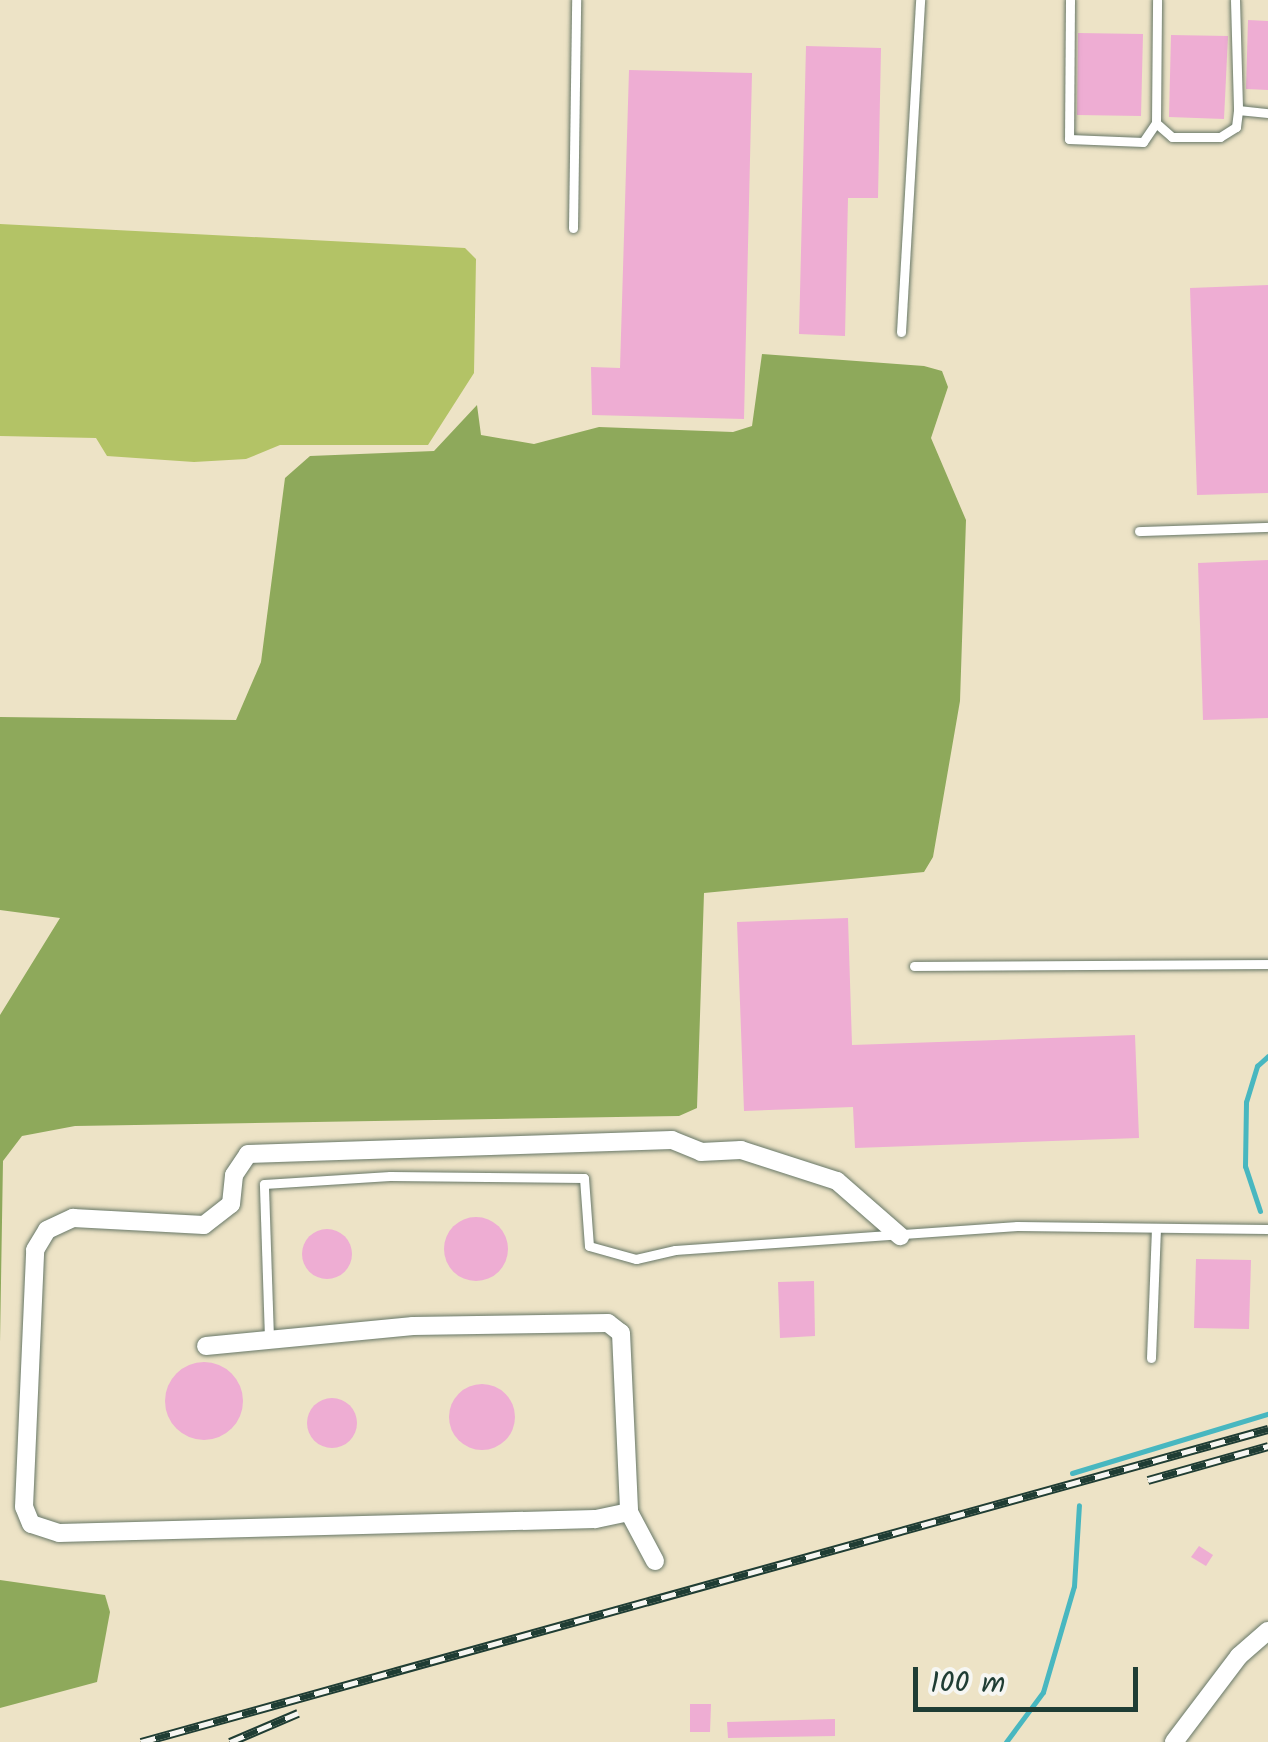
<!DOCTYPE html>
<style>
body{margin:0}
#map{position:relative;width:1268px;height:1742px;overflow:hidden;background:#ede3c6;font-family:Kalam,sans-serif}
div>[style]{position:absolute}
.green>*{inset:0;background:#b3c366}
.forest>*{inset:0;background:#8ea95b}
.stream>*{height:5px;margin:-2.5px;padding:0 2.5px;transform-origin:2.5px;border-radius:2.5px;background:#48b7c0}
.building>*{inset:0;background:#eeadd3}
.round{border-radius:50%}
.roads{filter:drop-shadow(0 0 2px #677767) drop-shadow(0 0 2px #677767)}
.service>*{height:9px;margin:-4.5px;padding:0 4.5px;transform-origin:4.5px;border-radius:4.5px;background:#fff}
.minor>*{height:18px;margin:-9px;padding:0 9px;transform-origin:9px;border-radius:9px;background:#fff}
.rail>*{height:9px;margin-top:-4.5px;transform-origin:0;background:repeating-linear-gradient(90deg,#f6f6f2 0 15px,#1f3d34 0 30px);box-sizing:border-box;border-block:2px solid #1f3d34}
span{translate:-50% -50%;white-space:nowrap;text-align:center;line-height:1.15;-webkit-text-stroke:8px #f6f6f2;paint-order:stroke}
.scale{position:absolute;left:913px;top:1667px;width:225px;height:45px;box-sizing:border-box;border:5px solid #1f3d34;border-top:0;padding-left:12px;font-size:30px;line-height:35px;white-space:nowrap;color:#1f3d34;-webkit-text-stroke:8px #f6f6f2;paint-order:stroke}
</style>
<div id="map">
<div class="green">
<div style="clip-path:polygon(0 224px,465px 248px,476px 259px,474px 373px,428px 445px,280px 445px,246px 459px,194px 462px,107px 456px,96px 438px,0 436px)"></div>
</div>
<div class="forest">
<div style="clip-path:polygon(762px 354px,924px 366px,942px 371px,948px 387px,931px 438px,966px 520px,960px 701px,933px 857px,924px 872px,704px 893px,697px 1108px,679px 1116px,75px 1126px,22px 1136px,3px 1161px,0 1343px,0 1015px,60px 918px,0 910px,0 717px,236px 720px,261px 662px,285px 478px,310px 456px,434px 451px,477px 405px,481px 435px,534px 444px,599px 427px,733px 432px,752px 426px)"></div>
<div style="clip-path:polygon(0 1580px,105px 1595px,110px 1612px,97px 1682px,0 1708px)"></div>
</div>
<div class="stream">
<div style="left:1260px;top:1211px;width:47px;rotate:-108.4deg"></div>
<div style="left:1245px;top:1166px;width:64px;rotate:-89.1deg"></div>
<div style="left:1246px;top:1102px;width:38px;rotate:-73deg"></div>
<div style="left:1257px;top:1066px;width:15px;rotate:-42deg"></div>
<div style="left:1072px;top:1473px;width:205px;rotate:-16.8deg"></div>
<div style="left:1006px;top:1742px;width:62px;rotate:-53.5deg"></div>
<div style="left:1043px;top:1692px;width:110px;rotate:-73.7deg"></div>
<div style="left:1074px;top:1586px;width:81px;rotate:-86.5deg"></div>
</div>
<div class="building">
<div style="clip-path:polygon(1248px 20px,1268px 21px,1268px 90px,1246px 89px)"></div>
<div style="clip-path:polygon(1078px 33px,1143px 34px,1141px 116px,1077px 115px)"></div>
<div style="clip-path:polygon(1171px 35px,1228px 36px,1224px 119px,1169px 117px)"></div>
<div style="clip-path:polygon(806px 46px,881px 48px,878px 198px,848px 198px,845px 336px,799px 334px)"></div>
<div style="clip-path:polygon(629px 70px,752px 73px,744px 419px,592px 415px,591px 367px,620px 368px)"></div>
<div style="clip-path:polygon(1268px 285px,1268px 493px,1197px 495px,1190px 288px)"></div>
<div style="clip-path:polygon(1268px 560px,1268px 718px,1203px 720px,1198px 563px)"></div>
<div style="clip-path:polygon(848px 918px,852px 1045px,1135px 1035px,1139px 1138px,855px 1148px,853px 1107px,744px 1111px,737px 922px)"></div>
<div class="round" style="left:444px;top:1217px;width:64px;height:64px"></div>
<div class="round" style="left:302px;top:1229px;width:50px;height:50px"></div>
<div style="clip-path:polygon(1196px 1259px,1251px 1260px,1249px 1329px,1194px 1328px)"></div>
<div style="clip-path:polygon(814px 1281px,815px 1336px,780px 1338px,778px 1282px)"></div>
<div class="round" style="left:165px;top:1362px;width:78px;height:78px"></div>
<div class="round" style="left:449px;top:1384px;width:66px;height:66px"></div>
<div class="round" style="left:307px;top:1398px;width:50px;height:50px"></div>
<div style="clip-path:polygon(1199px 1546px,1213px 1555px,1206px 1566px,1191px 1557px)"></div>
<div style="clip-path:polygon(690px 1704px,711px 1704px,710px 1732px,690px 1732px)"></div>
<div style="clip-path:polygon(835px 1719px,835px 1736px,728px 1738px,727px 1722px)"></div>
</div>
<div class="roads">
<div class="service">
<div style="left:1070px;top:0;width:139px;rotate:90.4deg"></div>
<div style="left:1069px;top:139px;width:74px;rotate:2.3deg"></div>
<div style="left:1143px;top:142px;width:23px;rotate:-56deg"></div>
<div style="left:1156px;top:123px;width:123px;rotate:-89.5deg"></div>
<div style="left:1235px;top:0;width:110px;rotate:88.4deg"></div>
<div style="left:1238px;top:110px;width:30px;rotate:6deg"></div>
<div style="left:1156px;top:123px;width:21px;rotate:41deg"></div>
<div style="left:1172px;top:137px;width:48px"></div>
<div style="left:1220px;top:137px;width:19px;rotate:-32deg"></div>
<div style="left:1236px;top:127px;width:17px;rotate:-83deg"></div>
<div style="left:573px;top:228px;width:228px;rotate:-89.2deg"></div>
<div style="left:901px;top:332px;width:333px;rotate:-86.7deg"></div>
<div style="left:1139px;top:531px;width:129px;rotate:-1.8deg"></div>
<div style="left:914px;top:966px;width:354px;rotate:-0.3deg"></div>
<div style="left:269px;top:1338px;width:154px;rotate:-91.9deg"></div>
<div style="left:264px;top:1184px;width:126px;rotate:-3.6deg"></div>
<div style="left:390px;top:1176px;width:194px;rotate:0.6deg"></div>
<div style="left:584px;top:1178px;width:68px;rotate:85.8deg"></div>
<div style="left:589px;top:1246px;width:49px;rotate:15.5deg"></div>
<div style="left:636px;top:1259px;width:40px;rotate:-13deg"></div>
<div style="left:675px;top:1250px;width:343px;rotate:-4deg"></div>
<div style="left:1017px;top:1226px;width:251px;rotate:0.7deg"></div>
<div style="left:1151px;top:1358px;width:129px;rotate:-87.8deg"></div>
</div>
<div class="minor">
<div style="left:206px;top:1346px;width:208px;rotate:-5.5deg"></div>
<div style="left:413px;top:1326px;width:195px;rotate:-0.9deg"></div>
<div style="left:608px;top:1323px;width:16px;rotate:38deg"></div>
<div style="left:621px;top:1333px;width:179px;rotate:87.4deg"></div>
<div style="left:655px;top:1561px;width:55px;rotate:-118deg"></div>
<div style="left:629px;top:1512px;width:35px;rotate:168deg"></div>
<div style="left:595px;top:1519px;width:536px;rotate:178.5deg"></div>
<div style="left:59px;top:1533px;width:29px;rotate:-162deg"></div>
<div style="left:31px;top:1524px;width:18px;rotate:-112deg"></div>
<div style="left:24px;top:1507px;width:257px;rotate:-87.5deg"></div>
<div style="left:35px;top:1250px;width:23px;rotate:-59deg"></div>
<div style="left:47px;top:1230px;width:29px;rotate:-25deg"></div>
<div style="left:73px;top:1218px;width:131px;rotate:3.1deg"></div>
<div style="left:204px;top:1225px;width:34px;rotate:-38deg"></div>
<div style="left:231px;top:1204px;width:29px;rotate:-84deg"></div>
<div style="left:234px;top:1175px;width:25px;rotate:-56deg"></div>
<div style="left:248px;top:1154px;width:424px;rotate:-1.9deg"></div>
<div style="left:672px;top:1140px;width:31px;rotate:22deg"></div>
<div style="left:701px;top:1152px;width:40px;rotate:-2.9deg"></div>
<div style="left:741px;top:1150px;width:101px;rotate:17.9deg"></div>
<div style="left:837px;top:1181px;width:84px;rotate:41.1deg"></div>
<div style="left:1174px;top:1742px;width:108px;rotate:-52.9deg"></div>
<div style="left:1239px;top:1656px;width:38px;rotate:-41deg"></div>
</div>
</div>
<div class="rail">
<div style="left:1148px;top:1480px;width:125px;rotate:-15.8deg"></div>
<div style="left:141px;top:1742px;width:1170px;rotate:-15.52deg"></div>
<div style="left:230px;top:1742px;width:74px;rotate:-23.1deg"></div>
</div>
<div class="scale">100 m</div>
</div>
